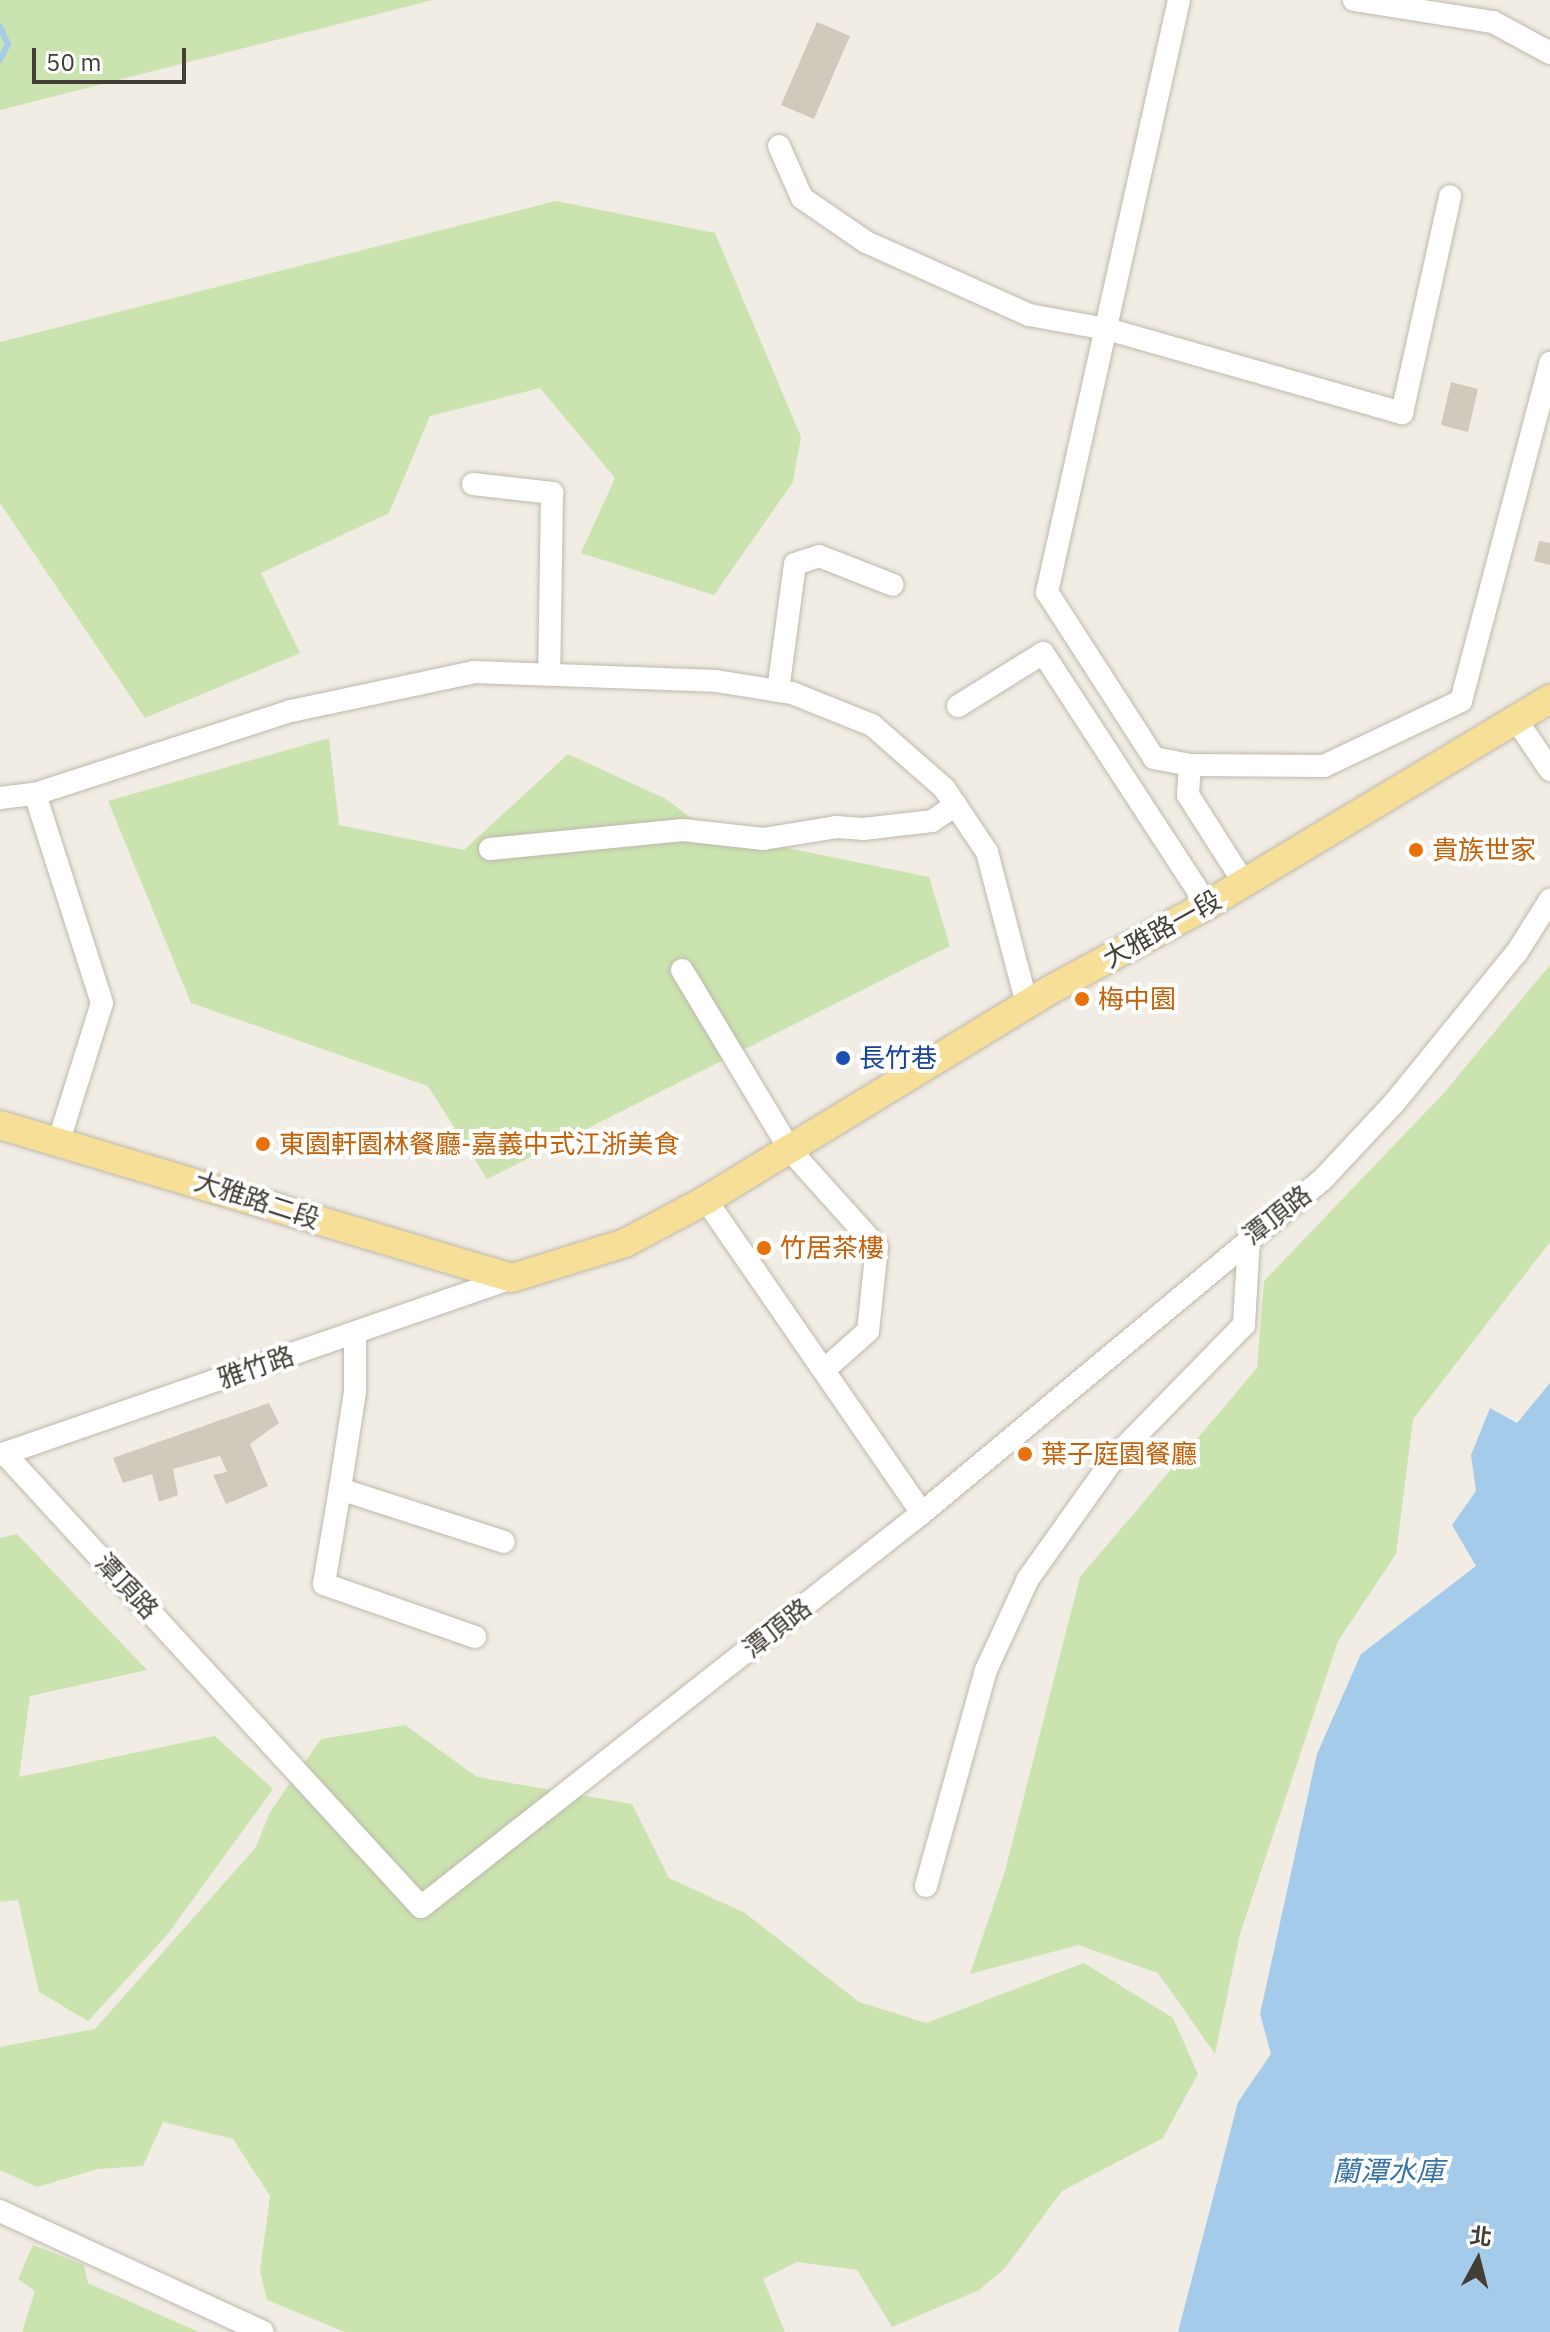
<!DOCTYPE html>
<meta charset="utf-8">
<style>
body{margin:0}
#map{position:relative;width:1550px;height:2332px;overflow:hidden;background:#f1ede4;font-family:"IBM Plex Sans","Noto Sans TC",sans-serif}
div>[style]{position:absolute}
.green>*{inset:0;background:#cae3af}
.water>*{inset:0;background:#a4cbea}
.stream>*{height:6px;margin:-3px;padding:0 3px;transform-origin:3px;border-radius:3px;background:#a4cbea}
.building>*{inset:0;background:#d1c9bb}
.roads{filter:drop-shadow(0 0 2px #beb8ab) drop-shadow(0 0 2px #beb8ab)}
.minor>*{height:22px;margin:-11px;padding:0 11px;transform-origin:11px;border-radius:11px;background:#fff}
.major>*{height:28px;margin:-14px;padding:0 14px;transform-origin:14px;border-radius:14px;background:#f7df97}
.dots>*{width:22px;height:22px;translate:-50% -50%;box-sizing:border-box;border:4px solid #fff;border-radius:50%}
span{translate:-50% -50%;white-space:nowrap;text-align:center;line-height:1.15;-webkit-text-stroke:8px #fff;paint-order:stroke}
.food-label{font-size:26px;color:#c56008}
.left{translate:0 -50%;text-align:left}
.street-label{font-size:26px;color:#423e35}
.transit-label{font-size:26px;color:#164399}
.water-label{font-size:28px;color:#3673a6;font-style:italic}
.north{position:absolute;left:1438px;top:2220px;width:80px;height:80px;-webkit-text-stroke:6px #fff;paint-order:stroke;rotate:7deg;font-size:22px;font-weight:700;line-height:32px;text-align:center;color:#423e35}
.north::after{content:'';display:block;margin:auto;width:28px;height:36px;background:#423e35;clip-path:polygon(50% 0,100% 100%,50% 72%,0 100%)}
.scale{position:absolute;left:32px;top:48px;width:154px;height:36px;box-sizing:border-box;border:4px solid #423e35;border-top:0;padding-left:10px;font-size:24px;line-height:28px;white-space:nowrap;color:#423e35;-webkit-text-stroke:6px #fff;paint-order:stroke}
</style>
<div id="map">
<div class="green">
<div style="clip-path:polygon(0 0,433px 0,0 110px)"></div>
<div style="clip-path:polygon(556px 201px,715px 233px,801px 437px,793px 482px,714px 595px,581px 553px,615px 478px,540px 388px,430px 416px,389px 513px,261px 573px,300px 653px,145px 718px,0 503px,0 342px)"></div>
<div style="clip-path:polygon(329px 738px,339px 825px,464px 850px,568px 754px,666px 799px,709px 832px,929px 877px,950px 946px,487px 1179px,428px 1086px,191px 1003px,108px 801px)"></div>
<div style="clip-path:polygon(1550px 965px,1550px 1242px,1413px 1419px,1396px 1554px,1338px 1641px,1240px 1934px,1215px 2054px,1158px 1973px,1078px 1945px,970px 1974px,1005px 1871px,1080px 1577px,1257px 1368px,1264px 1281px,1443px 1094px)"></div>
<div style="clip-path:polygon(17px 1534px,147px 1670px,30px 1696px,19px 1777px,215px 1736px,273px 1789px,167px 1935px,88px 2021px,39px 1992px,18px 1900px,0 1902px,0 1538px)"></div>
<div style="clip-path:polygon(405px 1725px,477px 1777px,632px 1804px,669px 1878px,745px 1913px,859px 2002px,926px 2023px,1084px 1963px,1173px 2018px,1198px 2074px,1163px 2138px,1062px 2191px,1005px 2268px,979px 2290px,892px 2327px,857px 2270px,797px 2262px,763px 2279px,785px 2332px,345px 2332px,267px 2300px,260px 2271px,270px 2196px,233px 2139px,163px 2122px,143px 2166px,98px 2169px,37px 2187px,0 2170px,0 2047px,95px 2029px,256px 1847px,270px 1812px,321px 1739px)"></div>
<div style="clip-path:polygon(33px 2245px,84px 2265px,88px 2283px,199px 2332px,22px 2332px,35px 2291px,18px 2279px)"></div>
</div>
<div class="water">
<div style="clip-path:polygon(1550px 1383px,1550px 2332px,1178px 2332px,1238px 2102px,1271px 2054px,1260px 2014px,1317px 1754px,1361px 1654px,1476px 1566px,1452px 1525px,1476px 1491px,1471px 1455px,1490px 1408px,1517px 1423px)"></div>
</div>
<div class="stream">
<div style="left:0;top:27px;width:19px;rotate:65deg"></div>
<div style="left:8px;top:44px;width:18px;rotate:117deg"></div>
</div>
<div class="building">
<div style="clip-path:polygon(817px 22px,850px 36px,814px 119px,781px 105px)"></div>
<div style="clip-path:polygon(1451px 382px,1478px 389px,1468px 432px,1441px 425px)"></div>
<div style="clip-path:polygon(1539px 541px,1550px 543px,1550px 565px,1534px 561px)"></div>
<div style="clip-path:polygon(269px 1403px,279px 1423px,250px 1444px,268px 1486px,226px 1504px,213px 1475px,227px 1472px,220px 1456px,173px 1469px,178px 1495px,159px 1502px,152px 1474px,123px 1483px,113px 1458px)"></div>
</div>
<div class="roads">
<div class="minor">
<div style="left:1179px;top:0;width:607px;rotate:102.57deg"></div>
<div style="left:1047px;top:592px;width:197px;rotate:57.2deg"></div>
<div style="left:1154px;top:758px;width:37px;rotate:11deg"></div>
<div style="left:1190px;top:765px;width:134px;rotate:0.4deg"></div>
<div style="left:1324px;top:766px;width:152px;rotate:-25.4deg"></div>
<div style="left:1461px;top:701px;width:350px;rotate:-75.2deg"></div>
<div style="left:1354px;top:0;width:141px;rotate:9deg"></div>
<div style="left:1493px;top:22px;width:65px;rotate:28.5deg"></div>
<div style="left:779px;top:146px;width:57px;rotate:66.1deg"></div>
<div style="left:802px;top:198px;width:78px;rotate:34.5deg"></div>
<div style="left:866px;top:242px;width:179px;rotate:24.1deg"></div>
<div style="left:1029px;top:315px;width:79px;rotate:10.2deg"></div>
<div style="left:1107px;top:329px;width:307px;rotate:15.9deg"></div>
<div style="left:1402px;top:413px;width:222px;rotate:-77.5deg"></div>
<div style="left:473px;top:484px;width:80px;rotate:6.5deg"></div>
<div style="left:552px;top:493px;width:181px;rotate:90.9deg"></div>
<div style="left:778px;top:691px;width:128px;rotate:-82.4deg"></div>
<div style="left:795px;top:564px;width:25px;rotate:-18deg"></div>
<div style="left:819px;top:556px;width:79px;rotate:21.4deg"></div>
<div style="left:958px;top:706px;width:100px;rotate:-31.9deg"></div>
<div style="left:1043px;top:653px;width:301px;rotate:56.9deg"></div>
<div style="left:1517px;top:721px;width:59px;rotate:56deg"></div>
<div style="left:1190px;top:765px;width:30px;rotate:94deg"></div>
<div style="left:1188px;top:795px;width:104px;rotate:57.5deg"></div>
<div style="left:35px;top:794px;width:219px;rotate:72.2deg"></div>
<div style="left:102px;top:1003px;width:144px;rotate:107.4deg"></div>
<div style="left:0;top:798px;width:35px;rotate:-7deg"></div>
<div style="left:35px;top:794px;width:269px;rotate:-18deg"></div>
<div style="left:291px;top:711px;width:187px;rotate:-12deg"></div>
<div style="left:474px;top:672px;width:242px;rotate:2.1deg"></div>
<div style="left:716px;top:681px;width:77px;rotate:9deg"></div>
<div style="left:792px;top:693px;width:86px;rotate:21.8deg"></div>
<div style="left:872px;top:725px;width:96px;rotate:41.2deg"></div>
<div style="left:944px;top:788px;width:77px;rotate:56.1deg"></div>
<div style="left:987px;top:852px;width:158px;rotate:75.3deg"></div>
<div style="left:490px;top:849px;width:194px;rotate:-5.6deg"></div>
<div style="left:683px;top:830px;width:81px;rotate:6.4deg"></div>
<div style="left:763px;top:839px;width:74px;rotate:-9.3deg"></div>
<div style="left:836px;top:827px;width:27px;rotate:4deg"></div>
<div style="left:863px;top:829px;width:69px;rotate:-6.6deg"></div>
<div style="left:932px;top:821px;width:29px;rotate:-34deg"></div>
<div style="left:682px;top:970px;width:210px;rotate:59deg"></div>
<div style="left:790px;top:1150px;width:130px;rotate:48.1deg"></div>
<div style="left:877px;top:1247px;width:84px;rotate:96.1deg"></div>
<div style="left:868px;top:1331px;width:59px;rotate:138.4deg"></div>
<div style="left:706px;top:1200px;width:380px;rotate:55.4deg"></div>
<div style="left:355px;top:1333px;width:59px;rotate:90deg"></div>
<div style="left:355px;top:1392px;width:98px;rotate:98.8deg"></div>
<div style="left:340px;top:1489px;width:172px;rotate:17.9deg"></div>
<div style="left:5px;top:1454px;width:615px;rotate:47.44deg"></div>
<div style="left:421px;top:1907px;width:637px;rotate:-38.18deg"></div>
<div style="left:922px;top:1513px;width:522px;rotate:-39.79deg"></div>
<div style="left:1323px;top:1179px;width:105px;rotate:-46.9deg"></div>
<div style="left:1395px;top:1102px;width:193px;rotate:-50.9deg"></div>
<div style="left:1517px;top:952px;width:62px;rotate:-57.6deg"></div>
<div style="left:0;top:1455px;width:542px;rotate:-19.07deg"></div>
<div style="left:340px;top:1489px;width:96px;rotate:99.6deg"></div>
<div style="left:324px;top:1584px;width:160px;rotate:19.3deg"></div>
<div style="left:926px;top:1886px;width:224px;rotate:-74.5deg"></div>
<div style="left:986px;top:1670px;width:100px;rotate:-65.2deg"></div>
<div style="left:1028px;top:1579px;width:148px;rotate:-54.6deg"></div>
<div style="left:1114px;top:1458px;width:186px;rotate:-45.7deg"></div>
<div style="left:1244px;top:1325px;width:88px;rotate:-86.7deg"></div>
<div style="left:0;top:2211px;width:289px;rotate:24.7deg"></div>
</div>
<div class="major">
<div style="left:0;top:1125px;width:534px;rotate:16.64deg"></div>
<div style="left:512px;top:1278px;width:118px;rotate:-17.2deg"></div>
<div style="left:625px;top:1243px;width:92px;rotate:-28deg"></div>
<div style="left:706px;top:1200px;width:403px;rotate:-31.4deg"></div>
<div style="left:1050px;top:990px;width:179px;rotate:-28.4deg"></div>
<div style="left:1207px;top:905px;width:400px;rotate:-31deg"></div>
</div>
</div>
<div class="dots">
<div style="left:1416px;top:850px;background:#e8710a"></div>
<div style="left:1082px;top:999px;background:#e8710a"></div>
<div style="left:843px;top:1058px;background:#1a4fb4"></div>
<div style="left:263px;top:1144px;background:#e8710a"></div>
<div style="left:764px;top:1248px;background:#e8710a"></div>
<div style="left:1025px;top:1454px;background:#e8710a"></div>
</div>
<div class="food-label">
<span class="left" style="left:1432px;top:850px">貴族世家</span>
<span class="left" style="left:1098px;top:999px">梅中園</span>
<span class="left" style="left:279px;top:1144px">東園軒園林餐廳-嘉義中式江浙美食</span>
<span class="left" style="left:780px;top:1248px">竹居茶樓</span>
<span class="left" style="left:1041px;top:1454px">葉子庭園餐廳</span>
</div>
<div class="street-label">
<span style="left:1162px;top:929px;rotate:-29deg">大雅路一段</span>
<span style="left:257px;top:1200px;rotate:18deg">大雅路二段</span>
<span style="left:1277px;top:1215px;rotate:-38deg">潭頂路</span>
<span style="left:256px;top:1367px;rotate:-19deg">雅竹路</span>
<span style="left:127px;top:1586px;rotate:47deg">潭頂路</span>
<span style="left:777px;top:1628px;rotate:-38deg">潭頂路</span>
</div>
<div class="transit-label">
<span class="left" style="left:859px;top:1058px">長竹巷</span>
</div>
<div class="water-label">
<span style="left:1388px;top:2171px">蘭潭水庫</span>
</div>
<div class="north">北</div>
<div class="scale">50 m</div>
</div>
